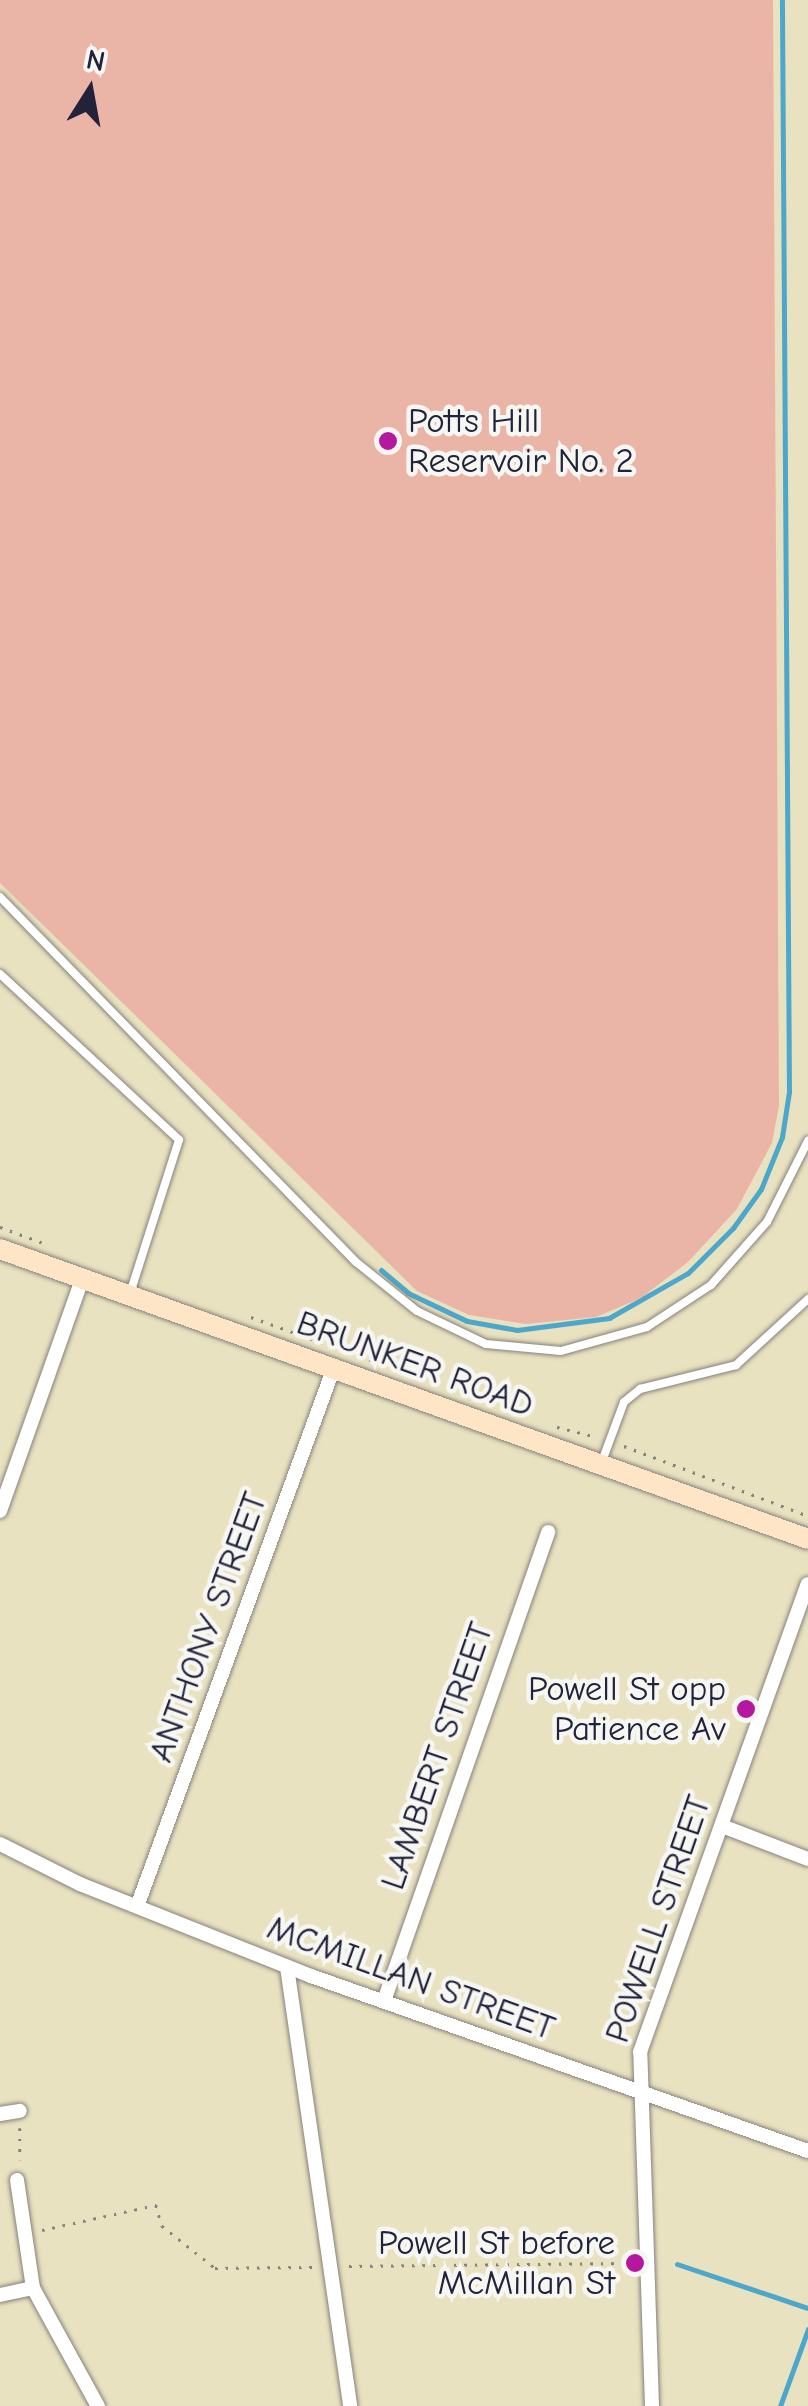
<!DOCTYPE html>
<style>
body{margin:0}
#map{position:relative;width:808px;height:2406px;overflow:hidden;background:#e9e2c0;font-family:"Comic Neue",sans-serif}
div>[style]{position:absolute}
.stream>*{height:5px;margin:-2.5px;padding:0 2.5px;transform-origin:2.5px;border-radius:2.5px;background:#4da7cb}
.building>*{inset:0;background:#eab5a6}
.path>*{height:2.5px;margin-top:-1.25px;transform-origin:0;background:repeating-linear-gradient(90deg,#86827e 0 2.5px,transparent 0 10.5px)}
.roads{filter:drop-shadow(0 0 2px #86827e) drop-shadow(0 0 2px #86827e)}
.service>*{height:8px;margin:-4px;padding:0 4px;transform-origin:4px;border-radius:4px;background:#fff}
.minor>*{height:14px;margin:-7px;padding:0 7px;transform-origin:7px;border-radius:7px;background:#fff}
.secondary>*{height:20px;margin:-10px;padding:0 10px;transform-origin:10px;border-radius:10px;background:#fee5c5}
.dots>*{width:28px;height:28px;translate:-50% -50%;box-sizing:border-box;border:5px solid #f6f6f2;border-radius:50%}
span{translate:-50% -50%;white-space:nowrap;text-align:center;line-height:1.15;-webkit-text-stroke:9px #f6f6f2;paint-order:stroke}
.poi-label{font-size:35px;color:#22223b}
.left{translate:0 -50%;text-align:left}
.right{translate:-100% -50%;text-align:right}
.street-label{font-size:35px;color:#22223b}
.north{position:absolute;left:40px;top:40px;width:100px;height:100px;-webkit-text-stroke:8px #f6f6f2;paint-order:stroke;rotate:11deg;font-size:28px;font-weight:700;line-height:40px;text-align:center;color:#22223b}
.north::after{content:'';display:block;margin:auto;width:35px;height:45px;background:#22223b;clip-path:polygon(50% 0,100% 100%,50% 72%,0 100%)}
</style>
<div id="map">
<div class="stream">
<div style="left:381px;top:1270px;width:35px;rotate:40deg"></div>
<div style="left:408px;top:1293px;width:65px;rotate:25.4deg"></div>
<div style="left:467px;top:1321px;width:51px;rotate:10.2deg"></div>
<div style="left:517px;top:1330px;width:93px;rotate:-7.4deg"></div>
<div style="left:609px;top:1318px;width:91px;rotate:-29.7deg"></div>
<div style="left:688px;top:1273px;width:64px;rotate:-45deg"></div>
<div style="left:733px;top:1228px;width:48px;rotate:-54.3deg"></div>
<div style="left:761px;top:1189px;width:56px;rotate:-68deg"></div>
<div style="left:782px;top:1137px;width:46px;rotate:-81.2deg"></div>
<div style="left:789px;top:1092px;width:1092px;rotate:-90.37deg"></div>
<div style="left:677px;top:2264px;width:138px;rotate:18.6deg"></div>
<div style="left:780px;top:2406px;width:82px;rotate:-70deg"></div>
</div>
<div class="building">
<div style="clip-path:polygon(0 0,773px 0,779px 1106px,772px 1143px,737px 1209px,688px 1262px,641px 1298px,596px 1317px,526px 1324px,469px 1315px,417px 1291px,0 883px)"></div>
</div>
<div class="path">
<div style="left:0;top:1227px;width:49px;rotate:20.3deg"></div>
<div style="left:251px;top:1317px;width:127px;rotate:19.9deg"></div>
<div style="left:557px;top:1427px;width:41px;rotate:14deg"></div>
<div style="left:624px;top:1446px;width:197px;rotate:20.8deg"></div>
<div style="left:20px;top:2128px;width:32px;rotate:90deg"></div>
<div style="left:42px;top:2230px;width:117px;rotate:-12.4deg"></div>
<div style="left:156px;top:2205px;width:22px;rotate:74deg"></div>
<div style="left:162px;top:2226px;width:68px;rotate:38.4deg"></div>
<div style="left:215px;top:2268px;width:101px;rotate:-0.6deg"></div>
<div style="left:349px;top:2266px;width:280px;rotate:-0.6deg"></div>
</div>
<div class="roads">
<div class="service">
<div style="left:0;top:897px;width:510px;rotate:45.72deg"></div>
<div style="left:356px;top:1262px;width:78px;rotate:38.8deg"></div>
<div style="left:417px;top:1311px;width:76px;rotate:25.6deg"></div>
<div style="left:486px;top:1344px;width:75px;rotate:5.3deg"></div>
<div style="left:561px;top:1351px;width:89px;rotate:-15.6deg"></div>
<div style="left:647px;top:1327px;width:77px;rotate:-33.3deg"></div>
<div style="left:711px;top:1285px;width:84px;rotate:-48.4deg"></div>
<div style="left:767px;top:1222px;width:91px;rotate:-63.2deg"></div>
<div style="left:0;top:974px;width:244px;rotate:42.8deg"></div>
<div style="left:179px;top:1140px;width:162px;rotate:107.7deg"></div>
<div style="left:601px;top:1464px;width:66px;rotate:-69.6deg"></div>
<div style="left:624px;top:1402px;width:21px;rotate:-39deg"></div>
<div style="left:640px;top:1389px;width:99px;rotate:-14deg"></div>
<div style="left:736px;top:1365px;width:98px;rotate:-42.5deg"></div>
</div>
<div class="minor">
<div style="left:0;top:1511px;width:246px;rotate:-70.5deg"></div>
<div style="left:722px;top:1826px;width:92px;rotate:21deg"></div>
<div style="left:0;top:1844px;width:89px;rotate:26.6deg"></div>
<div style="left:80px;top:1884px;width:249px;rotate:21.7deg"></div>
<div style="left:311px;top:1976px;width:527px;rotate:19.4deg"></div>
<div style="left:138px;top:1904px;width:568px;rotate:-69.94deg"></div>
<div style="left:287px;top:1967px;width:443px;rotate:81.8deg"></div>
<div style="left:384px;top:2001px;width:497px;rotate:-70.7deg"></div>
<div style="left:0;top:2114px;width:20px;rotate:-9deg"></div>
<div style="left:17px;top:2180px;width:109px;rotate:81.6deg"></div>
<div style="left:33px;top:2288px;width:135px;rotate:61.2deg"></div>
<div style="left:0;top:2295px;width:34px;rotate:-12deg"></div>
<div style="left:652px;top:2406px;width:354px;rotate:-91.9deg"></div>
<div style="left:640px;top:2052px;width:497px;rotate:-70.3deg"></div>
</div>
<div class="secondary">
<div style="left:0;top:1249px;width:858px;rotate:19.74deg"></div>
</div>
</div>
<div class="dots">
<div style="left:388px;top:441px;background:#b5179e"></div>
<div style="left:746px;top:1709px;background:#b5179e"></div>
<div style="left:635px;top:2263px;background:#b5179e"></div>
</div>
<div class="poi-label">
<span class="left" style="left:408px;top:441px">Potts Hill<br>Reservoir No. 2</span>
<span class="right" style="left:726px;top:1709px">Powell St opp<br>Patience Av</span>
<span class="right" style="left:615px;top:2263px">Powell St before<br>McMillan St</span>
</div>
<div class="street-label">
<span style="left:415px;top:1364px;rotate:20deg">BRUNKER ROAD</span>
<span style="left:208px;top:1627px;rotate:-70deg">ANTHONY STREET</span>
<span style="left:437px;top:1756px;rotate:-71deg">LAMBERT STREET</span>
<span style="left:658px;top:1919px;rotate:-71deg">POWELL STREET</span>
<span style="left:411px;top:1978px;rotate:20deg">MCMILLAN STREET</span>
</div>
<div class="north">N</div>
</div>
